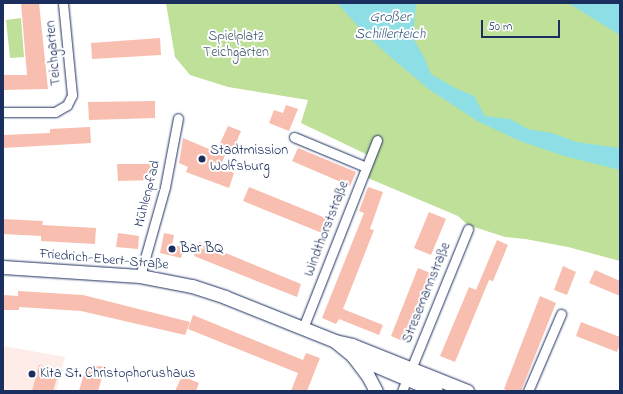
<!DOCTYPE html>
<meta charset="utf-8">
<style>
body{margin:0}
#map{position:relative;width:623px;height:394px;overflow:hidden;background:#fff;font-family:"Indie Flower",sans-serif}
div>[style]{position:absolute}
.built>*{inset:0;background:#fdece7}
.green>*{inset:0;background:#bee099}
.water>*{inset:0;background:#8ddfe5}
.building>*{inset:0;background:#f8beb0}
.roads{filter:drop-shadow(0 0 1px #1b2f5e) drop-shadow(0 0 1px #1b2f5e)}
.street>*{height:9px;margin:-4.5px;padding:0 4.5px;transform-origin:4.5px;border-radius:4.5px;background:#fff}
.secondary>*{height:13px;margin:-6.5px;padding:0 6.5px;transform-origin:6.5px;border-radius:6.5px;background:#fff}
.dots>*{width:11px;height:11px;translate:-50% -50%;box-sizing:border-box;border:2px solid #fff;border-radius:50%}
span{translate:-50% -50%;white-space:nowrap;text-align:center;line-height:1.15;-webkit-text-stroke:4px #fff;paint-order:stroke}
.park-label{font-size:14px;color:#445b6d}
.street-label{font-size:14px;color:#1b2f5e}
.poi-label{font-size:14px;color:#1b2f5e}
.left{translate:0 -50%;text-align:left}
.water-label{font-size:15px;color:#385b80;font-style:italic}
.frame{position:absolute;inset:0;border:4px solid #1b2f5e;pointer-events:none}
.scale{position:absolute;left:481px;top:20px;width:79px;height:18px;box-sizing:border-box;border:2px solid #1b2f5e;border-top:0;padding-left:5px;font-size:12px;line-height:14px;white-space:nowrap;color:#1b2f5e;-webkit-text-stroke:3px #fff;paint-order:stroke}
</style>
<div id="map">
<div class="built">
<div style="clip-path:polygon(3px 346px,65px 357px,56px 391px,3px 391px)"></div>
</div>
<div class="green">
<div style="clip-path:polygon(166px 3px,620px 3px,620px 261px,568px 247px,525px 239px,505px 237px,468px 225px,458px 216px,363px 176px,370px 156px,301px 123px,308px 100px,228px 87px,190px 75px,175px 57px)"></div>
<div style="clip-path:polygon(21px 18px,24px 57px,10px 58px,6px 20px)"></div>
</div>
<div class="water">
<div style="clip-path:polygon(337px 3px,416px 3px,413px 38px,424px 57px,431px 74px,455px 88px,474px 96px,485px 116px,510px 119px,528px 129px,552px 133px,576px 142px,620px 148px,620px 170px,564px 156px,520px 141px,479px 122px,430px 90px,395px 61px,365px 34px)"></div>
<div style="clip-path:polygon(568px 3px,620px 3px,620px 35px,618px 34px)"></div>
</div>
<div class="building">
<div style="clip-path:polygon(21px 3px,39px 3px,48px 89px,3px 90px,3px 75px,27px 75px)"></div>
<div style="clip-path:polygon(160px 38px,161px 55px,92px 59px,91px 43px)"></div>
<div style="clip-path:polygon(155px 101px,155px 118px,89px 120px,88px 102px)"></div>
<div style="clip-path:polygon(286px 105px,298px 109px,289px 131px,269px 123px,274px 110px,283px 113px)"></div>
<div style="clip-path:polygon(228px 126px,241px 131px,234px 148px,229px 146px,220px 167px,234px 173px,229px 188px,186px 172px,188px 167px,179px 163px,183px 138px,216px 152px)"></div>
<div style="clip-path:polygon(90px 127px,91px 143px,3px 148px,3px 135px,50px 133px,50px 129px)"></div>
<div style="clip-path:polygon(298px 148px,356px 172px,350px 186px,292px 161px)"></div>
<div style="clip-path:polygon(117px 164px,152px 164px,152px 180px,118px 181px)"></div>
<div style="clip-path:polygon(249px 187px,328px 219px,322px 233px,243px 201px)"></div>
<div style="clip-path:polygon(368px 187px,383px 192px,370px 229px,374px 230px,343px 309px,383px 325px,379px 335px,339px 319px,336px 324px,322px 318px,364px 213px,359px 211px)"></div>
<div style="clip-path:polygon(429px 212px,446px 219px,431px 255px,414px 248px)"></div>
<div style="clip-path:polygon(3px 219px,43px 221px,42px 225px,96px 228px,95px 244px,41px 241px,41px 236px,3px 234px)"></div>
<div style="clip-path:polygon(118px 233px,139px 236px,138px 249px,116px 247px)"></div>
<div style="clip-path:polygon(164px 233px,174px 235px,172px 245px,184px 247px,181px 258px,160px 253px)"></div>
<div style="clip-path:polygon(497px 240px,508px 245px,493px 281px,489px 280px,455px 362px,440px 356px,469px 287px,476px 290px)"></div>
<div style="clip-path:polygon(199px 242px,301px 284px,297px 297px,194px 256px)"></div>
<div style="clip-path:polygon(563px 266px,576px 272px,567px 295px,554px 290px)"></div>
<div style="clip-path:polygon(418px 268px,433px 274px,405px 342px,391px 336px)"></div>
<div style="clip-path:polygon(595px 270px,620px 281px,620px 296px,589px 283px)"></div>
<div style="clip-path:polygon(18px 291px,83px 295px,190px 322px,185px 335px,81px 311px,19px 307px,19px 310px,3px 310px,3px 295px,18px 296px)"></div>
<div style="clip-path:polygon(540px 296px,556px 303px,521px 391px,510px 391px,504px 389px)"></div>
<div style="clip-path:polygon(193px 315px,303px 360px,306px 353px,320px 358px,307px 391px,291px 391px,298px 373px,188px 329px)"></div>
<div style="clip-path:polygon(581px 322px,620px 337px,620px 345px,617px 352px,576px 336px)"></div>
<div style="clip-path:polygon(39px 365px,59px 371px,53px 391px,32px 391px)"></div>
<div style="clip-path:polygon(105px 366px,98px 391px,79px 391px,86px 367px)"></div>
<div style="clip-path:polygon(182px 376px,199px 383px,196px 391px,175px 391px)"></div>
</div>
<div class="roads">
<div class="street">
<div style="left:3px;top:112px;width:52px"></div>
<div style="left:55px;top:112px;width:14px;rotate:-30deg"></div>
<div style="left:67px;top:105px;width:11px;rotate:-63deg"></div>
<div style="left:72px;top:95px;width:92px;rotate:-95.6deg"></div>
<div style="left:294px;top:137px;width:78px;rotate:22.6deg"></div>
<div style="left:140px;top:276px;width:92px;rotate:-74.3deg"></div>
<div style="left:165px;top:187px;width:70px;rotate:-79.3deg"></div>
<div style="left:303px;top:328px;width:202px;rotate:-68.5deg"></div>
<div style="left:402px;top:391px;width:175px;rotate:-67.8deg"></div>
<div style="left:528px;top:391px;width:84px;rotate:-66.8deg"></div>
</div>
<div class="secondary">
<div style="left:3px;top:267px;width:137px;rotate:3.8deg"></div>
<div style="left:140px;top:276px;width:53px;rotate:10.9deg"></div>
<div style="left:192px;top:286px;width:35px;rotate:18deg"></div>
<div style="left:225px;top:297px;width:118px;rotate:21.8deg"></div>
<div style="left:335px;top:341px;width:17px;rotate:13deg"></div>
<div style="left:352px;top:345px;width:124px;rotate:21.8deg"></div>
<div style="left:336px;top:342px;width:22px;rotate:39deg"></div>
<div style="left:353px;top:356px;width:90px;rotate:22.9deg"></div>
<div style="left:353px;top:356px;width:25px;rotate:53deg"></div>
<div style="left:368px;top:376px;width:17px;rotate:62deg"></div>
</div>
</div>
<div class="dots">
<div style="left:202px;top:159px;background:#1b2f5e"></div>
<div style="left:172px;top:249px;background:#1b2f5e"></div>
<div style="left:32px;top:374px;background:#1b2f5e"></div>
</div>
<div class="park-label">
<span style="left:236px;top:45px">Spielplatz<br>Teichgarten</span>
</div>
<div class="street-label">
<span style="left:54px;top:53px;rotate:-95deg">Teichgarten</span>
<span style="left:148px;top:194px;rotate:-76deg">Mühlenpfad</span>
<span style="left:327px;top:229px;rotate:-69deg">Windthorststraße</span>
<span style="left:104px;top:260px;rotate:5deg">Friedrich-Ebert-Straße</span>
<span style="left:427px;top:293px;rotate:-68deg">Stresemannstraße</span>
</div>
<div class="poi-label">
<span class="left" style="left:210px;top:159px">Stadtmission<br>Wolfsburg</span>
<span class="left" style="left:180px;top:249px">Bar BQ</span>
<span class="left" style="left:40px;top:374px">Kita St. Christophorushaus</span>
</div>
<div class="water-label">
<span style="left:390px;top:26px">Großer<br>Schillerteich</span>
</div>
<div class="frame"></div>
<div class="scale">50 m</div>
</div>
